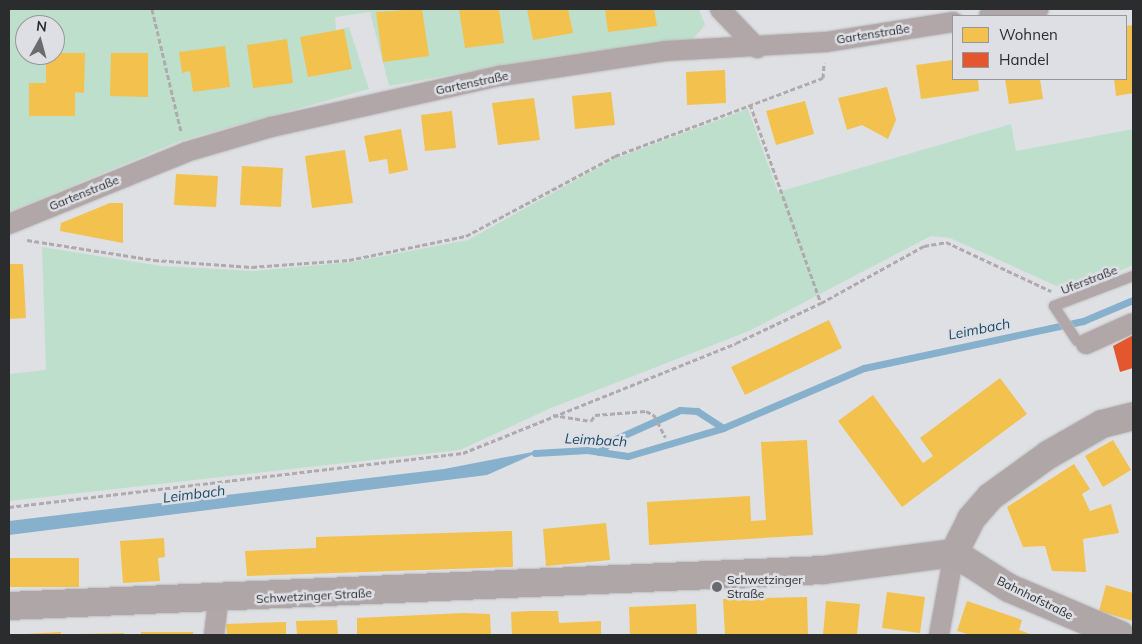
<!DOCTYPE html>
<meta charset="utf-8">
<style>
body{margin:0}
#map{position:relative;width:1142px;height:644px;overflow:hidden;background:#dfe0e3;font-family:Mulish,sans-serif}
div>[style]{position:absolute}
.green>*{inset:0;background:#bfdfcd}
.water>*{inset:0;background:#86b0cc}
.homes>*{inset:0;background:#f2c14e}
.shops>*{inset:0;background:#e4572e}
.stream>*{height:7px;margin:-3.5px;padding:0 3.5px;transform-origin:3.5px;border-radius:3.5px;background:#86b0cc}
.path>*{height:3px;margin-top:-1.5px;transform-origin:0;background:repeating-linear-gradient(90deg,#afaaab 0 5px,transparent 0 7.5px)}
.roads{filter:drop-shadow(0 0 1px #bcbcbe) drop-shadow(0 0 1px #bcbcbe)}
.lane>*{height:10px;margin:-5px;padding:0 5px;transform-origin:5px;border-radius:5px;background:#b1a7a8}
.street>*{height:20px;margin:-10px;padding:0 10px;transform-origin:10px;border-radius:10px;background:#b1a7a8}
.secondary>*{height:28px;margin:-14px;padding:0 14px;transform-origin:14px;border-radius:14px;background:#afa6a7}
.dots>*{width:14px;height:14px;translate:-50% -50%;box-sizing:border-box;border:2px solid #dddfe5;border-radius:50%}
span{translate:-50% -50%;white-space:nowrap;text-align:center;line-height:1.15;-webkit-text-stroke:5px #dddfe5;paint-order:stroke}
.street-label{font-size:12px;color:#2b2c2e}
.poi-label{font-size:12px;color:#2b2c2e}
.left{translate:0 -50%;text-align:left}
.water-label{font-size:14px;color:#1a4965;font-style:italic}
.frame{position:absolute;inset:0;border:10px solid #2b2c2e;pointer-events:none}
.legend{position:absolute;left:952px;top:15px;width:175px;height:65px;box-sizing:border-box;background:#dddfe5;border:1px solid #96979c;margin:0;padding:6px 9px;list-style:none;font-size:15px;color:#2b2c2e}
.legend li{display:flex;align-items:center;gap:10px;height:25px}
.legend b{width:25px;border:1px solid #96979c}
.north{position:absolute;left:15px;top:15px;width:50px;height:50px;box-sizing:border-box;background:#dddfe5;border:1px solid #96979c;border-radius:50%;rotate:7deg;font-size:14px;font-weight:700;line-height:20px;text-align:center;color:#2b2c2e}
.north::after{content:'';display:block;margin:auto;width:18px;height:22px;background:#6a6b6d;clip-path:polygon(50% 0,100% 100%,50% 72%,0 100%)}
</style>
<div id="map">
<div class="green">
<div style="clip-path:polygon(evenodd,9px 9px,699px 9px,705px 25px,692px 40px,549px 57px,389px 86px,370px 12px,335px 17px,336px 30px,349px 27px,369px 89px,180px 141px,9px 212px,9px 9px,25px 25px,55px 25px,55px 55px,25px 55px,25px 25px)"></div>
<div style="clip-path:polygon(748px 109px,778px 192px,1011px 124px,1016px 151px,1133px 129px,1133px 265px,1070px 292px,950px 238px,931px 236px,749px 331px,551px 408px,460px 450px,9px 501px,9px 374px,46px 370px,42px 247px,161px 266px,253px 271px,352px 262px,468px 240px,614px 159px)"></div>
</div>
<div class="water">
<div style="clip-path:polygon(543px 450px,487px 475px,9px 535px,9px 521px,444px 469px)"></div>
</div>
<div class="homes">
<div style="clip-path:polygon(422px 9px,429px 56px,383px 62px,376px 12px)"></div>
<div style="clip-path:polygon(459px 9px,499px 9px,504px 43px,465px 48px)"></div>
<div style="clip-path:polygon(527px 9px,568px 9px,573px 33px,533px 40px)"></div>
<div style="clip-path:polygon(605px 9px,654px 9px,657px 26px,608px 32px)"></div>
<div style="clip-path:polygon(1133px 25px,1133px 93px,1116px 96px,1114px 79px,1126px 79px,1126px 26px)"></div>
<div style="clip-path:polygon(344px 29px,352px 69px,308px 77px,300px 37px)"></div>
<div style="clip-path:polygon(287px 39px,293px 83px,253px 88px,247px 45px)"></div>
<div style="clip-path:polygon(225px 46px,230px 87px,193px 92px,190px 71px,182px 73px,179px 52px)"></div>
<div style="clip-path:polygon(55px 53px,85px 53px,84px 93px,75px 92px,75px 116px,29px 116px,29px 83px,46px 83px,46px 55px)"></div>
<div style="clip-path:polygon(111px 53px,148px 53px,148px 97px,110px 96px)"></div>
<div style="clip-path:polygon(953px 60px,953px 79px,978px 79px,979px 91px,921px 99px,916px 65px)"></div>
<div style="clip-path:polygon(725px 70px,726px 103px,687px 105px,686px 72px)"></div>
<div style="clip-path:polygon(1005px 79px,1040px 79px,1043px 99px,1009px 104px)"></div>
<div style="clip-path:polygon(887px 87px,896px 120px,888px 139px,862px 125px,847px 130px,838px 98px)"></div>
<div style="clip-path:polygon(611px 92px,615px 125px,575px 129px,572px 96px)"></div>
<div style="clip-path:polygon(534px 98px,540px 140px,498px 145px,492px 103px)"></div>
<div style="clip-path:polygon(805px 101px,814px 134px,776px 145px,766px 111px)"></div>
<div style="clip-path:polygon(452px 111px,456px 148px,425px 151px,421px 115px)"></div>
<div style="clip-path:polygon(401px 129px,408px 170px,389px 174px,387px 159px,369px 162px,364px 136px)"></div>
<div style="clip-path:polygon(345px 150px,353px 203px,312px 208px,305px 156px)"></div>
<div style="clip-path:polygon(242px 166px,283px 168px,281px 207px,240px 205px)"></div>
<div style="clip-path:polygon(176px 174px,218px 176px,216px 207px,174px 205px)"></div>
<div style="clip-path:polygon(110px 203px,123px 203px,123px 243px,60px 231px,61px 223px)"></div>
<div style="clip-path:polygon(9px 264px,23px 264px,26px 318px,9px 319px)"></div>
<div style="clip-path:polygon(829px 320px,842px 348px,745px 395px,731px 367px)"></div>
<div style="clip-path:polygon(1000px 378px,1027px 414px,902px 507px,838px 421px,873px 395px,923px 463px,933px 456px,920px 438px)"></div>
<div style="clip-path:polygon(807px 440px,813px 535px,649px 545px,647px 502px,750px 496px,751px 521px,766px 520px,761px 442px)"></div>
<div style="clip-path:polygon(1113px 440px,1131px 470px,1103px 487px,1085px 456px)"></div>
<div style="clip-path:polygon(1074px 464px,1090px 489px,1082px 494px,1090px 511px,1111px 504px,1119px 533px,1083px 539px,1086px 572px,1052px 571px,1045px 546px,1023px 547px,1007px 507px)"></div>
<div style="clip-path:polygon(606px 523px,610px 560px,546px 566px,543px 529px)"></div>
<div style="clip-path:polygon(512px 531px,513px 567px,247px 576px,245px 551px,316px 548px,316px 537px)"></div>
<div style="clip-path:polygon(164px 538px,165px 557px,158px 558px,160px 581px,123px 583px,120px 541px)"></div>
<div style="clip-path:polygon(9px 558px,79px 558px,79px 587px,9px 587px)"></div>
<div style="clip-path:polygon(1106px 585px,1133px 593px,1133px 621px,1099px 611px)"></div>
<div style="clip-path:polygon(887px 592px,925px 597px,920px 633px,882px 628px)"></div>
<div style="clip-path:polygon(807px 597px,808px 635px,725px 635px,723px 599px)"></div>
<div style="clip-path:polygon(826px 601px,860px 604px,857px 635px,823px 635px)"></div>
<div style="clip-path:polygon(967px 601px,1022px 620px,1019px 630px,1033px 635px,971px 635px,957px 631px)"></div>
<div style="clip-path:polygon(696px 604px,697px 635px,630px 635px,629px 607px)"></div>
<div style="clip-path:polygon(530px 611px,558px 611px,559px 623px,601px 621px,601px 635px,512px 635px,511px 612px)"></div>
<div style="clip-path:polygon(464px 613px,490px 614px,491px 635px,357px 635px,357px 618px)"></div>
<div style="clip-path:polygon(337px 620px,338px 635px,297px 635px,296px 621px)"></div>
<div style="clip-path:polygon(286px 622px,286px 635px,227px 635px,226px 624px)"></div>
<div style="clip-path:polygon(61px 632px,61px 635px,25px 635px,25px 634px)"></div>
<div style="clip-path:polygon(141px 632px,193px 632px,193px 635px,141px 635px)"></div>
<div style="clip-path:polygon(124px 633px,124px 635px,76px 635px,76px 634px)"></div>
</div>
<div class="shops">
<div style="clip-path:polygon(1133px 335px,1133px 368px,1120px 372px,1113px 346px)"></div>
</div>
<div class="stream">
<div style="left:599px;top:452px;width:18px;rotate:-41deg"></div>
<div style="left:613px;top:440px;width:73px;rotate:-24.1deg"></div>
<div style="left:680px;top:410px;width:17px;rotate:3deg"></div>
<div style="left:697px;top:411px;width:31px;rotate:33deg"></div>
<div style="left:535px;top:453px;width:52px;rotate:-3.3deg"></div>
<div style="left:587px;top:450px;width:41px;rotate:8.3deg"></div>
<div style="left:628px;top:456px;width:99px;rotate:-16.4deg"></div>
<div style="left:723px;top:428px;width:153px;rotate:-23.1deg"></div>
<div style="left:864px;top:368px;width:224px;rotate:-12.1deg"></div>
<div style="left:1083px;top:321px;width:54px;rotate:-22.8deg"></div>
</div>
<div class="path">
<div style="left:152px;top:9px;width:126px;rotate:76.7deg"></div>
<div style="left:750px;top:104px;width:211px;rotate:70.4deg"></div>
<div style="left:27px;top:240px;width:129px;rotate:8.9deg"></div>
<div style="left:154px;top:260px;width:98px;rotate:4.1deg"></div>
<div style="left:252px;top:267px;width:97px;rotate:-4.1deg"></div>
<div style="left:349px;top:260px;width:119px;rotate:-11.6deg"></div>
<div style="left:466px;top:236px;width:169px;rotate:-28.2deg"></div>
<div style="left:615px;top:156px;width:222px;rotate:-20.6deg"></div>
<div style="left:823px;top:78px;width:15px;rotate:-86deg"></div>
<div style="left:553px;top:415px;width:38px;rotate:9deg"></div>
<div style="left:591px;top:421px;width:7px;rotate:-56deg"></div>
<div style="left:595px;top:415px;width:51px;rotate:-4.5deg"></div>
<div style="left:646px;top:411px;width:9px;rotate:27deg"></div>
<div style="left:654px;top:415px;width:25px;rotate:63deg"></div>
<div style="left:9px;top:507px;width:457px;rotate:-6.8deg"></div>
<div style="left:463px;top:453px;width:294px;rotate:-21.9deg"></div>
<div style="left:736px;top:343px;width:94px;rotate:-25.2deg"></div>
<div style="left:821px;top:303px;width:118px;rotate:-29deg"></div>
<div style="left:924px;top:246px;width:22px;rotate:-10deg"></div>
<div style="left:946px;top:242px;width:116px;rotate:25deg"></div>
</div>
<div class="roads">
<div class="lane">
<div style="left:1077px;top:341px;width:42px;rotate:-123.3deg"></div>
<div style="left:1054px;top:306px;width:85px;rotate:-20.8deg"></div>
</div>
<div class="street">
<div style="left:720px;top:9px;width:54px;rotate:46.5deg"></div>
<div style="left:989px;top:16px;width:50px;rotate:-8deg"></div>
<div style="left:9px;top:224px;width:191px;rotate:-22.1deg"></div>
<div style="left:186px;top:152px;width:89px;rotate:-16.4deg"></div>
<div style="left:271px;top:127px;width:235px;rotate:-12.6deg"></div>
<div style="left:500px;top:76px;width:167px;rotate:-8.6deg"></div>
<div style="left:665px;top:51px;width:161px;rotate:-3.2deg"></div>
<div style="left:826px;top:42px;width:129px;rotate:-8.9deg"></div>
<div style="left:1086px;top:344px;width:51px;rotate:-24.1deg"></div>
<div style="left:214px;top:635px;width:35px;rotate:-83deg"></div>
<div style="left:939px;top:635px;width:83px;rotate:-79.6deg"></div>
</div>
<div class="secondary">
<div style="left:954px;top:553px;width:38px;rotate:-63deg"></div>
<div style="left:971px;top:519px;width:29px;rotate:-49deg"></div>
<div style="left:990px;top:497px;width:72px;rotate:-35.9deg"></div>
<div style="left:1048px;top:455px;width:62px;rotate:-29.9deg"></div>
<div style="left:1102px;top:424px;width:32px;rotate:-14deg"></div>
<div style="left:954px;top:553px;width:65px;rotate:32.5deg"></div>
<div style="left:1009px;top:588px;width:121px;rotate:22.9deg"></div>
<div style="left:9px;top:606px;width:815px;rotate:-2.53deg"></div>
<div style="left:823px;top:570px;width:132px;rotate:-7.4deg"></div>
</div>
</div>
<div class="dots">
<div style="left:717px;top:587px;background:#6a6b6d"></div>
</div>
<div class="street-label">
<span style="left:873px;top:34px;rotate:-9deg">Gartenstraße</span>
<span style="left:472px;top:83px;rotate:-12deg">Gartenstraße</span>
<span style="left:84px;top:193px;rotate:-22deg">Gartenstraße</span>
<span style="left:1089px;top:280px;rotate:-21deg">Uferstraße</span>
<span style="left:314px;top:596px;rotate:-3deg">Schwetzinger Straße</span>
<span style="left:1035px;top:598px;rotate:26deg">Bahnhofstraße</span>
</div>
<div class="poi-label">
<span class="left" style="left:727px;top:587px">Schwetzinger<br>Straße</span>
</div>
<div class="water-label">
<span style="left:979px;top:329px;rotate:-11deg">Leimbach</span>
<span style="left:596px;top:440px;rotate:3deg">Leimbach</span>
<span style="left:194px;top:494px;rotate:-7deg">Leimbach</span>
</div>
<div class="frame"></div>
<ul class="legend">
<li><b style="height:14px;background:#f2c14e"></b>Wohnen</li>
<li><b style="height:14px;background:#e4572e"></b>Handel</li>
</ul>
<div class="north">N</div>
</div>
